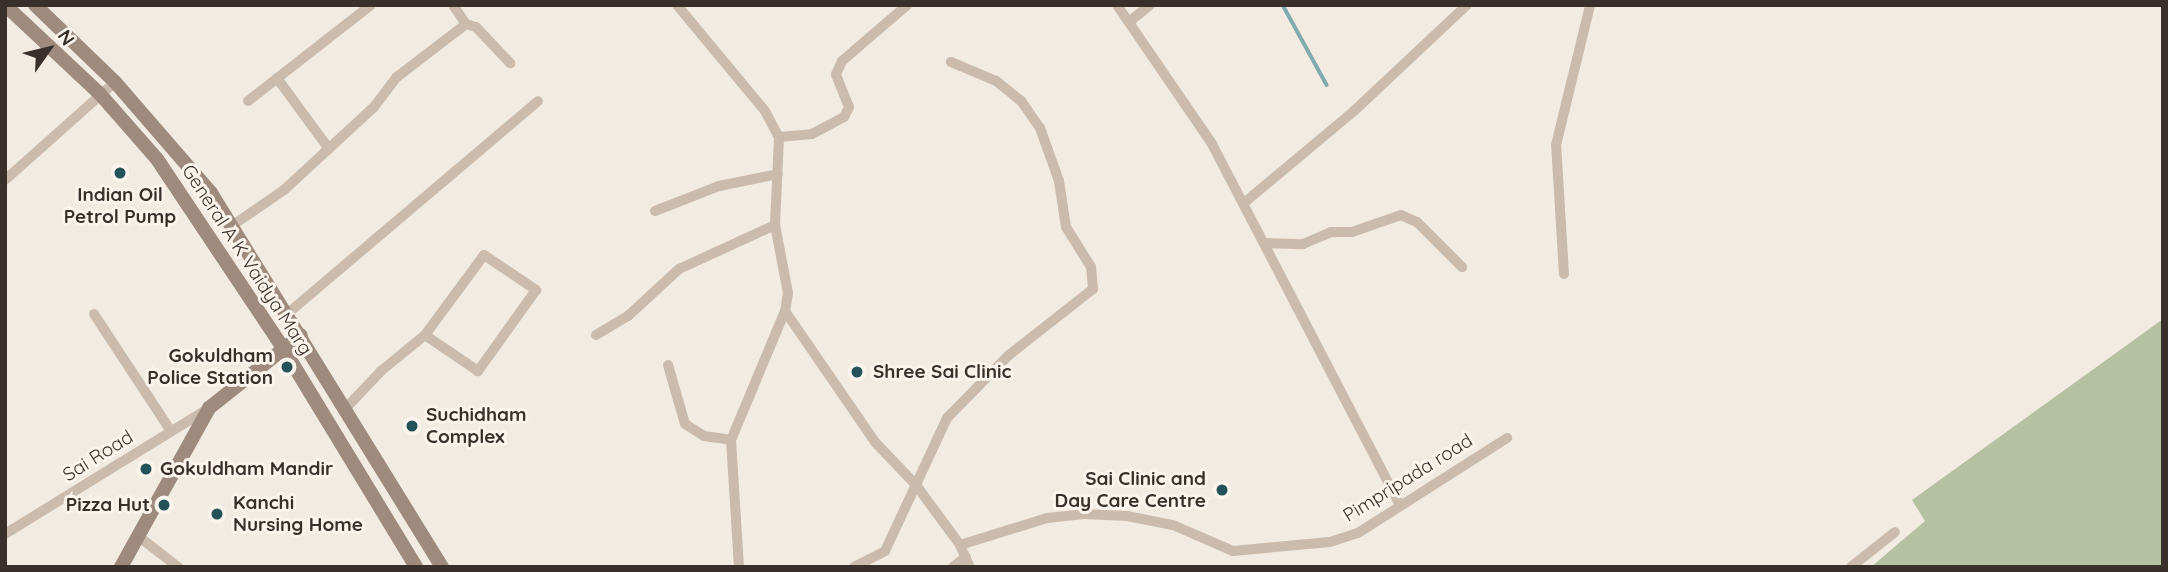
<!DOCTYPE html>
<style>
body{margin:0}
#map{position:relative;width:2168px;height:572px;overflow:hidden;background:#f2ebe1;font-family:Quicksand,sans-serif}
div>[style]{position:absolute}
.green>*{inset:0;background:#b5c1a1}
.stream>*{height:3.5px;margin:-1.75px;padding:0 1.75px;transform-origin:1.75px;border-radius:1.75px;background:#81abae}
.street>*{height:10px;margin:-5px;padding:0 5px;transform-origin:5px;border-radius:5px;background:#cabbad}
.secondary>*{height:14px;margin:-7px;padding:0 7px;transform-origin:7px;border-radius:7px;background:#9e8b7e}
.dots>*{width:19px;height:19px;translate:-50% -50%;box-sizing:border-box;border:4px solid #faf4ed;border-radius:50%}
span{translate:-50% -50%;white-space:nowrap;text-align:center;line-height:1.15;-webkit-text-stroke:6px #faf4ed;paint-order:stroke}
.poi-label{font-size:19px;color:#39302b;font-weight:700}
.right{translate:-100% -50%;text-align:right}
.left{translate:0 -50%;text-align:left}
.street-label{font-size:19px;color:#39302b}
.frame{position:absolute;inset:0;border:7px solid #39302b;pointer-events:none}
.north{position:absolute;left:14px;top:14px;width:70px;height:70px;-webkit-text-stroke:5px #faf4ed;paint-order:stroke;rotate:56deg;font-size:19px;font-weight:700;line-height:28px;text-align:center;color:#39302b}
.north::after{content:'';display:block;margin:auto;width:24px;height:32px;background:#39302b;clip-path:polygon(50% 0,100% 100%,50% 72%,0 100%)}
</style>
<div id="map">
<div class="green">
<div style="clip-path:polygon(2163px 319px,2163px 567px,1871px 567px,1925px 521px,1912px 500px)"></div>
</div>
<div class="stream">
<div style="left:1283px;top:5px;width:91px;rotate:61.2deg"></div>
</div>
<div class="street">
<div style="left:453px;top:5px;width:23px;rotate:56deg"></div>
<div style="left:677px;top:5px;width:138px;rotate:50.3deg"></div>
<div style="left:765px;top:111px;width:30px;rotate:62deg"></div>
<div style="left:779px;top:137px;width:88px;rotate:92.6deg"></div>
<div style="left:775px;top:225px;width:69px;rotate:79.2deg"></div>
<div style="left:788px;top:293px;width:18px;rotate:99deg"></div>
<div style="left:785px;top:311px;width:140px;rotate:112.7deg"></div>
<div style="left:731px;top:440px;width:127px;rotate:86.4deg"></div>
<div style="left:1117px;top:5px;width:168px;rotate:55.6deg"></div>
<div style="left:1212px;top:144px;width:407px;rotate:62.5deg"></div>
<div style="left:1129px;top:22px;width:27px;rotate:-39deg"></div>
<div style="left:277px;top:78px;width:88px;rotate:53.8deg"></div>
<div style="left:248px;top:101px;width:156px;rotate:-38deg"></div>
<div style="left:779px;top:137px;width:33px;rotate:-5deg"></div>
<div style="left:812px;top:134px;width:36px;rotate:-28deg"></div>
<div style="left:844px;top:117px;width:11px;rotate:-63deg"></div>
<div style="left:849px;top:107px;width:35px;rotate:-112deg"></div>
<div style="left:836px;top:74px;width:14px;rotate:-65deg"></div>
<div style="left:842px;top:61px;width:86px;rotate:-40.7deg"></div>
<div style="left:5px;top:180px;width:147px;rotate:-41.7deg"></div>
<div style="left:1244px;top:203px;width:143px;rotate:-39.9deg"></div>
<div style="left:1354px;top:111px;width:155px;rotate:-43.2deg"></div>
<div style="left:655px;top:211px;width:69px;rotate:-21.3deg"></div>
<div style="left:719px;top:186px;width:60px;rotate:-11.5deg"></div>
<div style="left:233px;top:225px;width:62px;rotate:-34.5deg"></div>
<div style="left:284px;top:190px;width:122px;rotate:-42.7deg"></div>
<div style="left:374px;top:107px;width:38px;rotate:-53deg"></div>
<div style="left:397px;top:77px;width:87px;rotate:-37.5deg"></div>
<div style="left:466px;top:24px;width:10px;rotate:17deg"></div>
<div style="left:476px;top:27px;width:50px;rotate:46.6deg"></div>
<div style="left:1265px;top:243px;width:38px;rotate:2deg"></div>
<div style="left:1303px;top:244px;width:30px;rotate:-23deg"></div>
<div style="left:1331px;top:232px;width:21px"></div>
<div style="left:1352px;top:232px;width:52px;rotate:-19.1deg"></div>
<div style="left:1401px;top:215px;width:17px;rotate:24deg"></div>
<div style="left:1417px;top:222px;width:64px;rotate:45deg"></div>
<div style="left:1564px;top:274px;width:129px;rotate:-93.5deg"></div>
<div style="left:1556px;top:145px;width:144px;rotate:-76.3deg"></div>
<div style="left:785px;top:311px;width:159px;rotate:55.5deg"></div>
<div style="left:875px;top:442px;width:59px;rotate:46.4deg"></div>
<div style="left:916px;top:485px;width:74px;rotate:53.7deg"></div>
<div style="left:960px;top:545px;width:24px;rotate:66deg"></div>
<div style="left:94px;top:314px;width:140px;rotate:56.7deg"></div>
<div style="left:287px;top:314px;width:329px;rotate:-40.3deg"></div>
<div style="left:596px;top:335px;width:37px;rotate:-31deg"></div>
<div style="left:628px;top:316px;width:69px;rotate:-42.7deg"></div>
<div style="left:679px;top:269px;width:106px;rotate:-24.6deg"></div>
<div style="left:668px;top:365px;width:61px;rotate:73.9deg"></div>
<div style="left:685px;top:424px;width:22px;rotate:32deg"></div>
<div style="left:704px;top:436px;width:27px;rotate:8deg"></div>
<div style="left:344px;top:410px;width:54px;rotate:-46.5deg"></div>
<div style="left:381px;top:371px;width:57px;rotate:-39.3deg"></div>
<div style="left:425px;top:335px;width:99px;rotate:-53.6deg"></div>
<div style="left:484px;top:255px;width:63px;rotate:33.9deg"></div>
<div style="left:536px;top:290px;width:100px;rotate:125.6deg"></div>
<div style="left:478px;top:371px;width:64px;rotate:-145.8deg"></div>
<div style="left:5px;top:534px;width:240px;rotate:-31.7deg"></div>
<div style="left:138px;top:536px;width:51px;rotate:37.8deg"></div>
<div style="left:960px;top:545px;width:91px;rotate:-17.2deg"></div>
<div style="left:1047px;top:518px;width:37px;rotate:-6deg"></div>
<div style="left:1084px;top:514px;width:43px;rotate:2.7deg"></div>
<div style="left:1127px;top:516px;width:47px;rotate:11.1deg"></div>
<div style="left:1173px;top:525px;width:65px;rotate:23.4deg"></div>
<div style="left:1233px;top:551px;width:97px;rotate:-5.3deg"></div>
<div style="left:1330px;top:542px;width:29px;rotate:-18deg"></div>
<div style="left:1358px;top:533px;width:177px;rotate:-32.5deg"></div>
<div style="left:854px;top:567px;width:35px;rotate:-27deg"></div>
<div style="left:885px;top:551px;width:147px;rotate:-65deg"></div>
<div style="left:947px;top:418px;width:88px;rotate:-45.5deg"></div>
<div style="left:1009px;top:355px;width:107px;rotate:-38.2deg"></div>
<div style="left:1093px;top:289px;width:22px;rotate:-95deg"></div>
<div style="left:1091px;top:267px;width:47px;rotate:-122deg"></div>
<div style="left:1066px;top:227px;width:47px;rotate:-98.7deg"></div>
<div style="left:1059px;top:181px;width:56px;rotate:-109.7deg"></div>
<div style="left:1040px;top:128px;width:33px;rotate:-125deg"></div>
<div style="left:1021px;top:101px;width:32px;rotate:-141deg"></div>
<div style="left:996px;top:81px;width:49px;rotate:-157.1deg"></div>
<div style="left:953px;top:567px;width:16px;rotate:-38deg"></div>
<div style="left:1851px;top:567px;width:56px;rotate:-38.5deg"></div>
</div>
<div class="secondary">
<div style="left:5px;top:5px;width:130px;rotate:43.1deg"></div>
<div style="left:100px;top:94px;width:86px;rotate:48.8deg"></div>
<div style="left:157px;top:159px;width:227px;rotate:56.3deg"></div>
<div style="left:283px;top:348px;width:256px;rotate:58.7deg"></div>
<div style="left:35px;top:5px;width:111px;rotate:43.9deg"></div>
<div style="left:115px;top:82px;width:147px;rotate:49.1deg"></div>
<div style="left:211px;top:193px;width:440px;rotate:58.3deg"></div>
<div style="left:121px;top:567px;width:182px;rotate:-61deg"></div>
<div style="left:209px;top:408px;width:117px;rotate:-38.4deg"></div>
</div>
<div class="dots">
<div style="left:120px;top:173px;background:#235359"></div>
<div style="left:287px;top:367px;background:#235359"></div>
<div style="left:857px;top:372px;background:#235359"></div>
<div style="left:412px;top:426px;background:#235359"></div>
<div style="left:146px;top:469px;background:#235359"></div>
<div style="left:1222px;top:490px;background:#235359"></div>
<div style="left:164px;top:505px;background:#235359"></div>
<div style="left:217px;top:514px;background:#235359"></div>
</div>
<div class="poi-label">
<span style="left:120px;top:206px">Indian Oil<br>Petrol Pump</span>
<span class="right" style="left:273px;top:367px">Gokuldham<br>Police Station</span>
<span class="left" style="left:873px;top:372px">Shree Sai Clinic</span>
<span class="left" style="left:426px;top:426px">Suchidham<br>Complex</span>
<span class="left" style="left:160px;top:469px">Gokuldham Mandir</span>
<span class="right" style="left:1206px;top:490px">Sai Clinic and<br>Day Care Centre</span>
<span class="left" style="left:233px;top:514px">Kanchi<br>Nursing Home</span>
<span class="right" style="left:150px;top:505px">Pizza Hut</span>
</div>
<div class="street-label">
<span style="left:247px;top:260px;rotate:57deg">General A K Vaidya Marg</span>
<span style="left:98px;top:456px;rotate:-32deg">Sai Road</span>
<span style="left:1408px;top:478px;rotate:-32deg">Pimpripada road</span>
</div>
<div class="frame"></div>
<div class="north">N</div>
</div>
